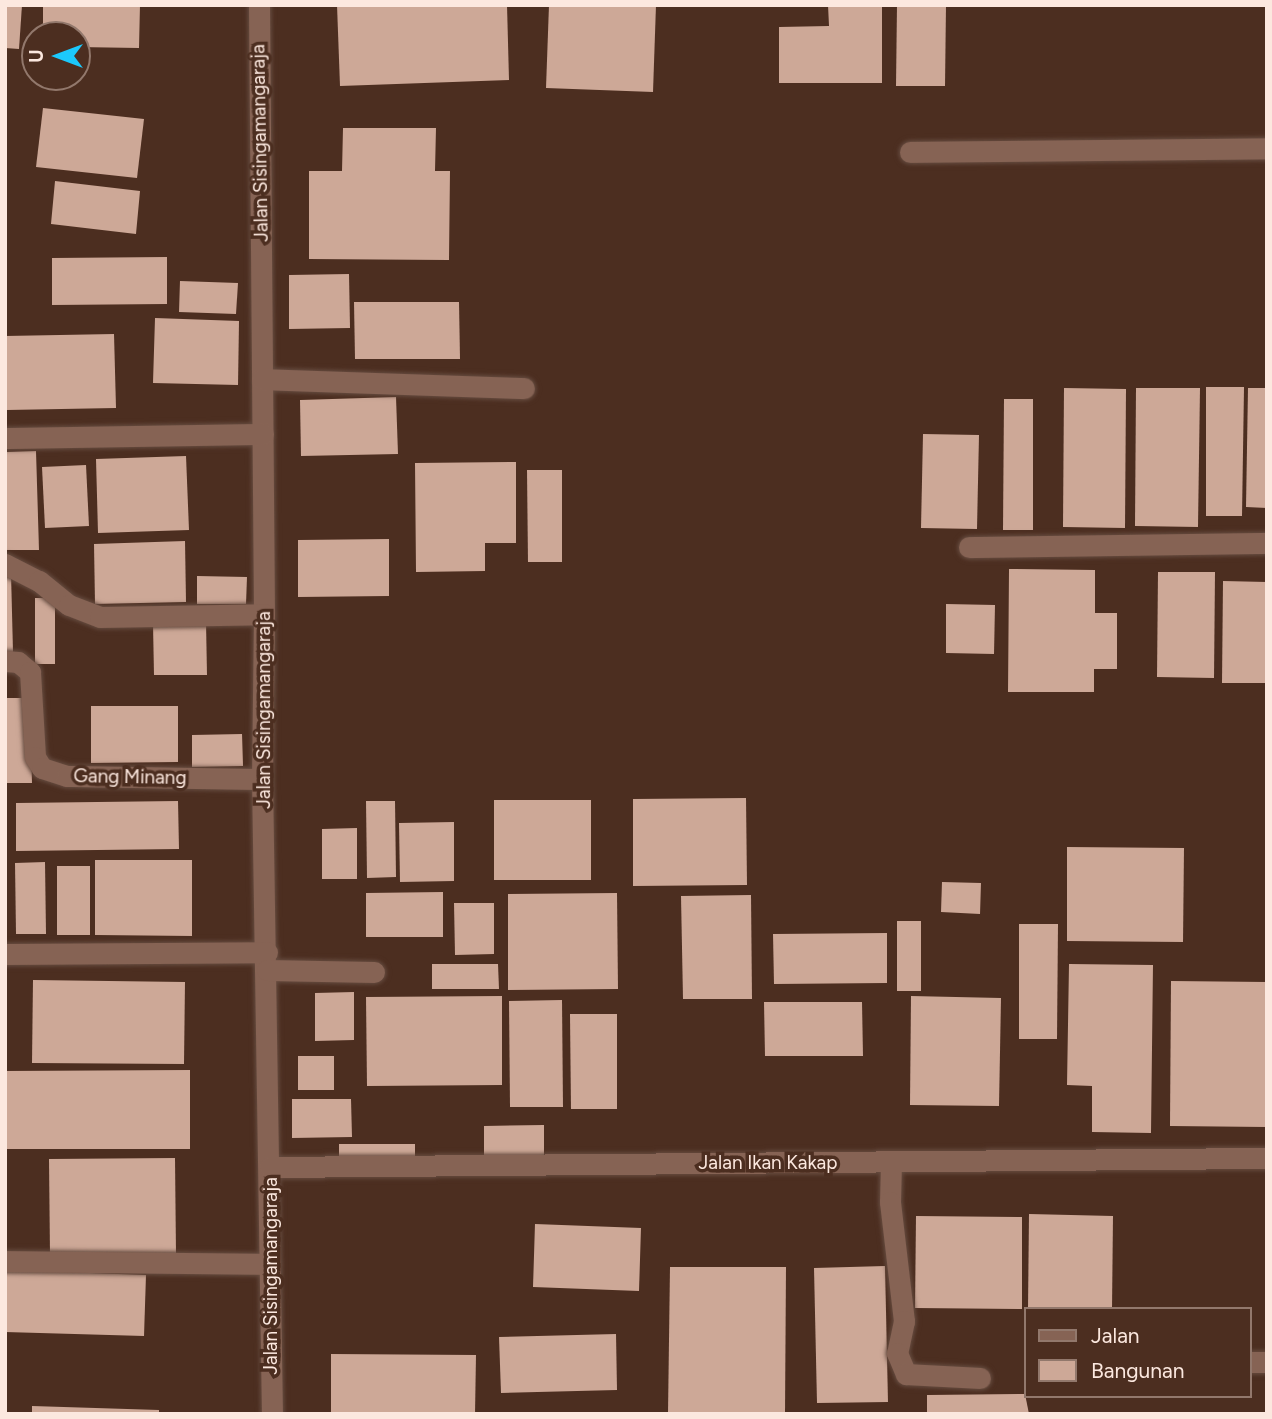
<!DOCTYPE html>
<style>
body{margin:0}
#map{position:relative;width:1272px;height:1419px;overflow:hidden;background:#4c2e20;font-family:Figtree,sans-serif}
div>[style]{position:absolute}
.building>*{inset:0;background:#cda897}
.roads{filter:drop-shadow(0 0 2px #664c40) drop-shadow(0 0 2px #664c40)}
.minor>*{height:21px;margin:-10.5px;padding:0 10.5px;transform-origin:10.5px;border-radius:10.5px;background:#866354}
span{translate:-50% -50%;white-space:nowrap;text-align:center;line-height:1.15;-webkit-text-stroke:7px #4c2e20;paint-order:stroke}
.street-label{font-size:19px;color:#fce8df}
.frame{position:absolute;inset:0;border:7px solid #fce8df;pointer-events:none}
.legend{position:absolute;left:1024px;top:1307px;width:228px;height:91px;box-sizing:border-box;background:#4c2e20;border:2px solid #92786c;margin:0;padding:9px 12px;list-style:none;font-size:21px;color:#fce8df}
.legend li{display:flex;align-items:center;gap:14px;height:35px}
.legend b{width:35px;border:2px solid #92786c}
.north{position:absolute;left:21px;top:21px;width:70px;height:70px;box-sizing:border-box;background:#4c2e20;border:2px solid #92786c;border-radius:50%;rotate:270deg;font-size:19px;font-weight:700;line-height:28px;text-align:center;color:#fce8df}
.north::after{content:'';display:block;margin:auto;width:24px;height:32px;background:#1cc9fc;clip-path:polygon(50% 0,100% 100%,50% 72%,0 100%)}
</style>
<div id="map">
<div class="building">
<div style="clip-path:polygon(5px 5px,22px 5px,19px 49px,5px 48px)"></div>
<div style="clip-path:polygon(43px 5px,140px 5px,139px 48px,77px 47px,77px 35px,43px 35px)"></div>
<div style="clip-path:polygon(337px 5px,507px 5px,509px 80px,340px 86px)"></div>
<div style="clip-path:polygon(549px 5px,656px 5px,653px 92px,546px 88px)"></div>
<div style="clip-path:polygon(828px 5px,882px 5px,882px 83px,779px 83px,779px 27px,829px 26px)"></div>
<div style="clip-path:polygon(897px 5px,946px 5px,945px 86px,896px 86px)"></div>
<div style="clip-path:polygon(43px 108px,144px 119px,137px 178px,36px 167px)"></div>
<div style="clip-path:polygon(343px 128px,436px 128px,435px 171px,450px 171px,449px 260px,309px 259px,309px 171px,342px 171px)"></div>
<div style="clip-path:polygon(55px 181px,140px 191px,136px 234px,51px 224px)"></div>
<div style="clip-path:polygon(167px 257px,167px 304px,52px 305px,52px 258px)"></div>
<div style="clip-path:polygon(349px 274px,350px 328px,289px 329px,289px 275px)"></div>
<div style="clip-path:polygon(180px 281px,238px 283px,236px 314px,179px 312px)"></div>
<div style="clip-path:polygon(354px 302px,459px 302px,460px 359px,355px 359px)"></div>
<div style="clip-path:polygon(155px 318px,239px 321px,238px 385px,153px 383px)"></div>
<div style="clip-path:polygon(114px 334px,116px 408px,7px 410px,5px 336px)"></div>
<div style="clip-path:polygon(1206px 387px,1244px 387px,1242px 516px,1206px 516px)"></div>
<div style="clip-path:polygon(1064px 388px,1126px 389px,1125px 528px,1063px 527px)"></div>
<div style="clip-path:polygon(1136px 388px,1200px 388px,1198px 527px,1135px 526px)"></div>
<div style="clip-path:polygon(1248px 388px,1267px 388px,1267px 508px,1246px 507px)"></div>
<div style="clip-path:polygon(396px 397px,398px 454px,301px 456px,300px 400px)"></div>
<div style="clip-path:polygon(1004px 399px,1033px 399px,1033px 530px,1003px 530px)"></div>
<div style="clip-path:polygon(923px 434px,979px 435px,977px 529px,921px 528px)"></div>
<div style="clip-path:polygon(36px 451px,39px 550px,5px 550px,5px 452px)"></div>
<div style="clip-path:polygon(186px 456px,189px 530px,98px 533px,96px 459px)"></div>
<div style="clip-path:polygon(516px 462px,516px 543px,485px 543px,485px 571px,416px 572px,415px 463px)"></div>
<div style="clip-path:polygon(86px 465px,89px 526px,45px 528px,42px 467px)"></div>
<div style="clip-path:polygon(527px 470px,562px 470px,562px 562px,528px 562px)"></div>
<div style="clip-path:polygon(389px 539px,389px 596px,298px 597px,298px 540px)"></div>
<div style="clip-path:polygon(185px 541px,186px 602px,95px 604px,94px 544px)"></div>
<div style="clip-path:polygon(1009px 569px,1095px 570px,1095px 613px,1117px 613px,1117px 669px,1094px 669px,1094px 692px,1008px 692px)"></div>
<div style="clip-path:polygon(1158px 572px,1215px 572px,1214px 678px,1157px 677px)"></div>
<div style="clip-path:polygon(5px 573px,11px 573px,13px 652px,5px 653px)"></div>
<div style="clip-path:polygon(197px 576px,247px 577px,246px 604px,197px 604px)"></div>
<div style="clip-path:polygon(1223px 581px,1267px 582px,1267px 683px,1222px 683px)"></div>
<div style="clip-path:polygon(35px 598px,55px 598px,55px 664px,35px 664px)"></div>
<div style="clip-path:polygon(946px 604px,995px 605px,994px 654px,946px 653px)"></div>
<div style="clip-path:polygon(206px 622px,207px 675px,154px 675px,153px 624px)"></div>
<div style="clip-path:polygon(5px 698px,30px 698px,32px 783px,5px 783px)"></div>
<div style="clip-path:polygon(91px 706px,178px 706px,178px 762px,91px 763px)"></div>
<div style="clip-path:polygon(242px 734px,243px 766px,192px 767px,192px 735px)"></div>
<div style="clip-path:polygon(746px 798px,747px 885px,633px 886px,633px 799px)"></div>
<div style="clip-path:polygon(494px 800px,591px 800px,591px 880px,494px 880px)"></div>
<div style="clip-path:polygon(178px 801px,179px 849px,16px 851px,16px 803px)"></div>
<div style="clip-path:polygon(366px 801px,395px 801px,396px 877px,367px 878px)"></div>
<div style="clip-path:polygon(454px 822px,454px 881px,400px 882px,399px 823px)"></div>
<div style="clip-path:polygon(357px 828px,357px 879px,322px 879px,322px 829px)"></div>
<div style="clip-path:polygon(1067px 847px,1184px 848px,1183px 942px,1067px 941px)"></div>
<div style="clip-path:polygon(95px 860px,192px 860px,192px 936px,95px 935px)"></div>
<div style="clip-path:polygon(45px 862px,46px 934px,16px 934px,15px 863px)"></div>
<div style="clip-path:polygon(57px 866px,90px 866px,90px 935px,57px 935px)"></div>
<div style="clip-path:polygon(942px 882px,981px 883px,980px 914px,941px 912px)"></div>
<div style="clip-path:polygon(443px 892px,443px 937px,366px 937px,366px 893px)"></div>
<div style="clip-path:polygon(617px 893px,618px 989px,508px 990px,508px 894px)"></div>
<div style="clip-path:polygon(751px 895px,752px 999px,683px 999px,681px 896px)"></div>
<div style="clip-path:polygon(454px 903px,494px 903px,494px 954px,455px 955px)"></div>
<div style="clip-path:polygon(897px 921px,921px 921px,921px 991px,897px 991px)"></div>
<div style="clip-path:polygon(1019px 924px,1058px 924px,1057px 1039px,1019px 1039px)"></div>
<div style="clip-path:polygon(887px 933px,887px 983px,774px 984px,773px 934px)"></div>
<div style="clip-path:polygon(432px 964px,498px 964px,499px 989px,432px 989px)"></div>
<div style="clip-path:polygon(1069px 964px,1153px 965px,1151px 1133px,1092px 1132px,1092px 1086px,1067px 1085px)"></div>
<div style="clip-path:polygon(33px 980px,185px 982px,184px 1064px,32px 1063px)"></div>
<div style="clip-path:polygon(1171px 981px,1267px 982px,1266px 1127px,1170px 1126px)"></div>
<div style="clip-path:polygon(354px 992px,354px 1040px,315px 1041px,315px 993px)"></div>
<div style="clip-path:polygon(502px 996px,502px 1085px,367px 1086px,366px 997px)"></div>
<div style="clip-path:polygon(911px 996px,1001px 998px,999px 1106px,910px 1105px)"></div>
<div style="clip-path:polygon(562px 1000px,563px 1107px,510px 1107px,509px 1001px)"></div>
<div style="clip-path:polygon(764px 1002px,862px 1002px,863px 1056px,765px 1056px)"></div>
<div style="clip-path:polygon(570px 1014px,617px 1014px,617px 1109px,571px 1109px)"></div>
<div style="clip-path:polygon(298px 1056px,334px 1056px,334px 1090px,298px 1090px)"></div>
<div style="clip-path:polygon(190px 1070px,190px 1149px,5px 1149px,5px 1071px)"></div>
<div style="clip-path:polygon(292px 1099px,351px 1099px,352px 1137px,292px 1138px)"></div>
<div style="clip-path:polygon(544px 1125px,544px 1156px,484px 1156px,484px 1126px)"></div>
<div style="clip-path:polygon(339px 1144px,415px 1144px,415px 1164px,339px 1165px)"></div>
<div style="clip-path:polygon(175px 1158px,176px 1254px,50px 1255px,49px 1159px)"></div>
<div style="clip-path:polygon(1029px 1214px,1113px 1216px,1112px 1309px,1028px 1309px)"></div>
<div style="clip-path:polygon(916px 1216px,1022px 1217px,1022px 1309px,915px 1308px)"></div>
<div style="clip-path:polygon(535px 1224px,641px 1228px,639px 1291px,533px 1287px)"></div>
<div style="clip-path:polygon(885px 1266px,888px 1402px,817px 1403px,814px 1268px)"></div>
<div style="clip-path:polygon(670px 1267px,786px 1267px,785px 1414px,668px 1414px)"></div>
<div style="clip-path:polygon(5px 1270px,146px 1275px,144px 1336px,5px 1332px)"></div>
<div style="clip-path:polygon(616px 1334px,617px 1390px,501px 1393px,499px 1337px)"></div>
<div style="clip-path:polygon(331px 1354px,476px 1355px,475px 1414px,331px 1414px)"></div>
<div style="clip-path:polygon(1025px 1394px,1029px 1414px,927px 1414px,927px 1395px)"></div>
<div style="clip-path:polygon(32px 1406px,159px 1410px,159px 1414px,32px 1414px)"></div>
</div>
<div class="roads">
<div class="minor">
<div style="left:259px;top:5px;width:609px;rotate:89.53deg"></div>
<div style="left:264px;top:614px;width:165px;rotate:90.7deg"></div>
<div style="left:262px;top:779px;width:635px;rotate:89.1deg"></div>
<div style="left:910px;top:152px;width:357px;rotate:-0.6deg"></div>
<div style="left:262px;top:379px;width:262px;rotate:2deg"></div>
<div style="left:5px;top:438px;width:258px;rotate:-0.9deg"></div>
<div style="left:969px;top:547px;width:298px;rotate:-0.8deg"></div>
<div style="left:5px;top:564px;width:38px;rotate:27deg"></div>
<div style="left:39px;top:581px;width:38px;rotate:39deg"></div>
<div style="left:69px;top:605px;width:33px;rotate:21deg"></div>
<div style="left:100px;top:617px;width:164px;rotate:-1deg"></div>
<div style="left:5px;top:661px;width:13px;rotate:4deg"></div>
<div style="left:18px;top:662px;width:16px;rotate:40deg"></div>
<div style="left:30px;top:672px;width:85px;rotate:86.6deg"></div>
<div style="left:35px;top:757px;width:13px;rotate:58deg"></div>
<div style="left:42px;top:768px;width:26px;rotate:18deg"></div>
<div style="left:67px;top:776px;width:195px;rotate:0.9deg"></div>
<div style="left:5px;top:954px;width:262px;rotate:-0.4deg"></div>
<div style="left:267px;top:970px;width:107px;rotate:1.1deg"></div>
<div style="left:891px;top:1162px;width:40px;rotate:91.4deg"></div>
<div style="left:890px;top:1202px;width:120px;rotate:83.3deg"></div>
<div style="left:904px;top:1321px;width:33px;rotate:102deg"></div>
<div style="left:897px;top:1353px;width:23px;rotate:67deg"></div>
<div style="left:906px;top:1374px;width:74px;rotate:3.1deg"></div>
<div style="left:270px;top:1167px;width:997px;rotate:-0.52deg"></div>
<div style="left:5px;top:1261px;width:265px;rotate:0.6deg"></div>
<div style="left:1249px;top:1362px;width:18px"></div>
</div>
</div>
<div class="street-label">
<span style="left:260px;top:143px;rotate:-91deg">Jalan Sisingamangaraja</span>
<span style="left:264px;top:710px;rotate:-90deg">Jalan Sisingamangaraja</span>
<span style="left:130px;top:777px;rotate:1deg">Gang Minang</span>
<span style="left:768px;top:1163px">Jalan Ikan Kakap</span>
<span style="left:271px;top:1276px;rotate:-90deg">Jalan Sisingamangaraja</span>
</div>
<div class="frame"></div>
<ul class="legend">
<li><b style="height:9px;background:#866354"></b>Jalan</li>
<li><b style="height:19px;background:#cda897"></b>Bangunan</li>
</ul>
<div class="north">U</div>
</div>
